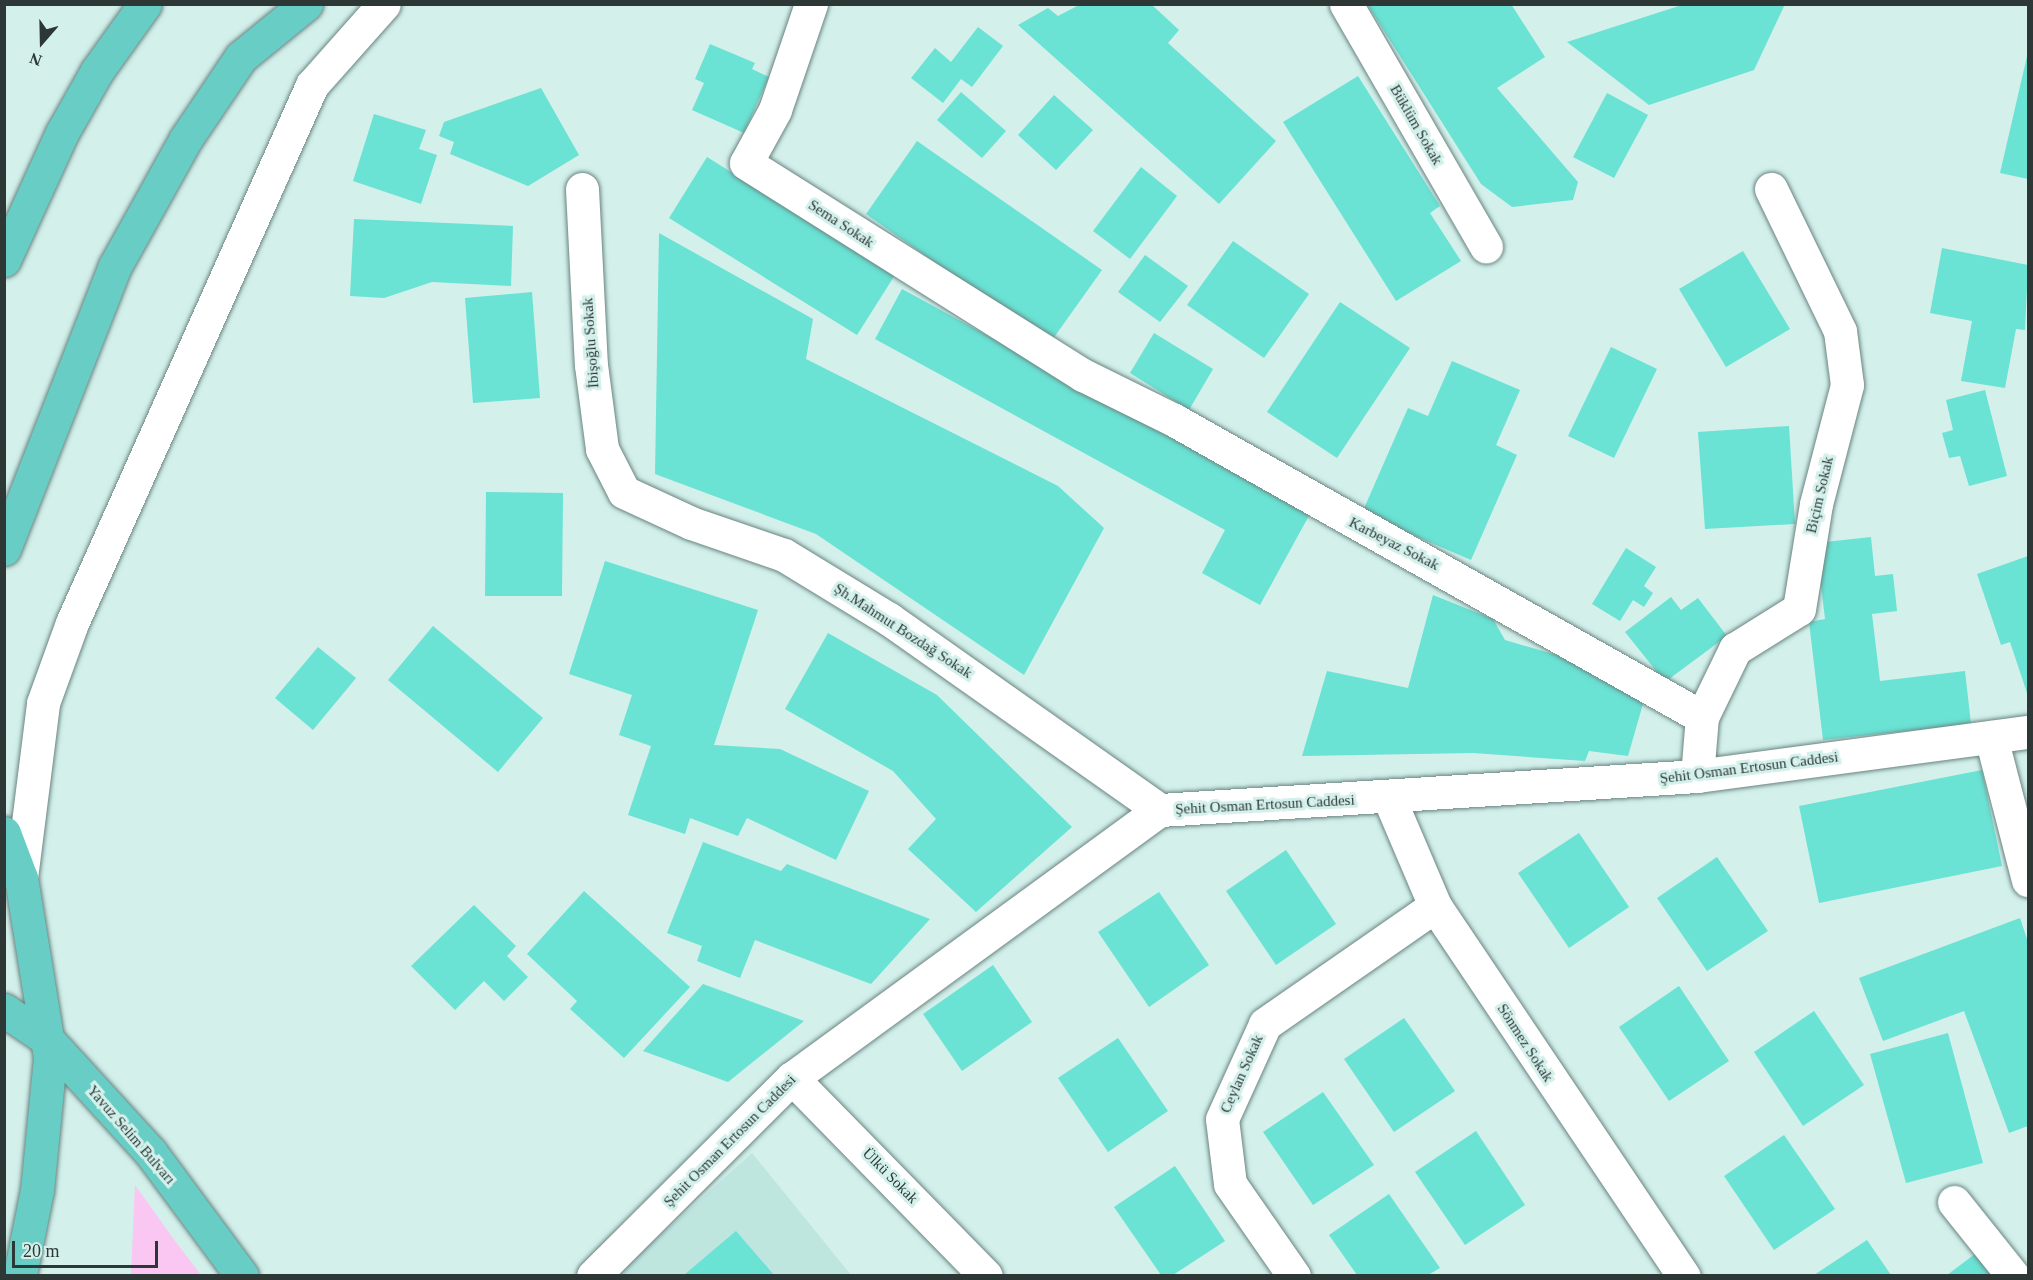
<!DOCTYPE html>
<meta charset="utf-8">
<style>
body{margin:0}
#map{position:relative;width:2033px;height:1280px;overflow:hidden;background:#d3f0eb;font-family:Georgia,serif}
div>[style]{position:absolute}
.built>*{inset:0;background:#bfe5df}
.green>*{inset:0;background:#f9c7f1}
.building>*{inset:0;background:#6ae2d4}
.roads{filter:drop-shadow(0 0 2px #6a8480) drop-shadow(0 0 2px #6a8480)}
.minor>*{height:33px;margin:-16.5px;padding:0 16.5px;transform-origin:16.5px;border-radius:16.5px;background:#fff}
.major>*{height:33px;margin:-16.5px;padding:0 16.5px;transform-origin:16.5px;border-radius:16.5px;background:#68cdc5}
span{translate:-50% -50%;white-space:nowrap;text-align:center;line-height:1.15;-webkit-text-stroke:6px #d3f0eb;paint-order:stroke}
.street-label{font-size:15px;color:#2d3836}
.frame{position:absolute;inset:0;border:6px solid #2d3836;pointer-events:none}
.north{position:absolute;left:12px;top:12px;width:60px;height:60px;-webkit-text-stroke:4px #d3f0eb;paint-order:stroke;rotate:200deg;font-size:16px;font-weight:700;line-height:24px;text-align:center;color:#2d3836}
.north::after{content:'';display:block;margin:auto;width:21px;height:27px;background:#2d3836;clip-path:polygon(50% 0,100% 100%,50% 72%,0 100%)}
.scale{position:absolute;left:12px;top:1241px;width:146px;height:27px;box-sizing:border-box;border:3px solid #2d3836;border-top:0;padding-left:8px;font-size:18px;line-height:21px;white-space:nowrap;color:#2d3836;-webkit-text-stroke:4px #d3f0eb;paint-order:stroke}
</style>
<div id="map">
<div class="built">
<div style="clip-path:polygon(752px 1153px,851px 1275px,615px 1276px)"></div>
</div>
<div class="green">
<div style="clip-path:polygon(135px 1185px,175px 1241px,201px 1275px,131px 1275px)"></div>
</div>
<div class="building">
<div style="clip-path:polygon(1081px 4px,1151px 4px,1179px 30px,1168px 43px,1276px 141px,1219px 204px,1018px 25px,1048px 8px,1058px 16px)"></div>
<div style="clip-path:polygon(1367px 4px,1511px 4px,1545px 57px,1497px 88px,1578px 182px,1573px 200px,1512px 207px,1481px 184px)"></div>
<div style="clip-path:polygon(1685px 4px,1785px 4px,1754px 70px,1649px 105px,1567px 42px)"></div>
<div style="clip-path:polygon(978px 27px,1003px 46px,972px 87px,961px 79px,943px 103px,911px 78px,935px 48px,951px 62px)"></div>
<div style="clip-path:polygon(710px 44px,755px 63px,752px 69px,769px 77px,744px 133px,692px 110px,704px 83px,695px 79px)"></div>
<div style="clip-path:polygon(2028px 52px,2028px 179px,2000px 173px)"></div>
<div style="clip-path:polygon(1358px 76px,1440px 206px,1430px 213px,1461px 261px,1396px 301px,1283px 122px)"></div>
<div style="clip-path:polygon(541px 88px,579px 155px,528px 186px,450px 154px,454px 142px,439px 136px,444px 122px)"></div>
<div style="clip-path:polygon(961px 92px,1006px 131px,982px 158px,937px 120px)"></div>
<div style="clip-path:polygon(1607px 93px,1648px 115px,1614px 178px,1573px 157px)"></div>
<div style="clip-path:polygon(1054px 95px,1093px 130px,1056px 170px,1018px 135px)"></div>
<div style="clip-path:polygon(374px 114px,426px 130px,419px 149px,437px 155px,421px 204px,353px 181px)"></div>
<div style="clip-path:polygon(917px 141px,1102px 270px,1050px 343px,866px 214px)"></div>
<div style="clip-path:polygon(707px 157px,895px 275px,857px 335px,669px 218px)"></div>
<div style="clip-path:polygon(1141px 167px,1177px 196px,1130px 259px,1093px 231px)"></div>
<div style="clip-path:polygon(354px 219px,513px 226px,511px 286px,432px 282px,384px 298px,350px 296px)"></div>
<div style="clip-path:polygon(659px 233px,813px 319px,806px 359px,1058px 486px,1104px 528px,1024px 675px,816px 534px,655px 474px)"></div>
<div style="clip-path:polygon(1233px 241px,1309px 294px,1264px 358px,1187px 305px)"></div>
<div style="clip-path:polygon(1942px 248px,2028px 265px,2025px 330px,2016px 329px,2005px 388px,1961px 381px,1972px 321px,1930px 313px)"></div>
<div style="clip-path:polygon(1743px 251px,1790px 329px,1726px 367px,1679px 289px)"></div>
<div style="clip-path:polygon(1145px 255px,1188px 286px,1160px 322px,1118px 292px)"></div>
<div style="clip-path:polygon(902px 289px,1311px 512px,1260px 605px,1202px 573px,1225px 530px,875px 339px)"></div>
<div style="clip-path:polygon(532px 292px,540px 398px,473px 403px,465px 298px)"></div>
<div style="clip-path:polygon(1340px 302px,1410px 348px,1337px 458px,1267px 412px)"></div>
<div style="clip-path:polygon(1154px 333px,1213px 369px,1189px 410px,1130px 373px)"></div>
<div style="clip-path:polygon(1611px 347px,1657px 369px,1614px 458px,1568px 436px)"></div>
<div style="clip-path:polygon(1452px 361px,1520px 390px,1496px 445px,1517px 455px,1471px 560px,1362px 513px,1408px 408px,1428px 416px)"></div>
<div style="clip-path:polygon(1985px 390px,2007px 476px,1969px 486px,1960px 456px,1949px 458px,1942px 433px,1953px 430px,1946px 400px)"></div>
<div style="clip-path:polygon(1789px 426px,1795px 524px,1705px 529px,1698px 432px)"></div>
<div style="clip-path:polygon(486px 492px,563px 493px,562px 596px,485px 596px)"></div>
<div style="clip-path:polygon(1871px 537px,1875px 576px,1893px 574px,1897px 611px,1872px 614px,1880px 681px,1965px 671px,1971px 724px,1823px 740px,1809px 622px,1825px 619px,1816px 543px)"></div>
<div style="clip-path:polygon(1626px 548px,1656px 567px,1644px 586px,1653px 593px,1644px 607px,1633px 600px,1620px 621px,1592px 604px)"></div>
<div style="clip-path:polygon(2028px 556px,2028px 696px,2010px 642px,2001px 645px,1977px 574px)"></div>
<div style="clip-path:polygon(605px 561px,758px 610px,714px 745px,780px 749px,869px 791px,836px 860px,747px 818px,738px 836px,690px 818px,685px 834px,628px 815px,651px 746px,619px 735px,632px 695px,569px 674px)"></div>
<div style="clip-path:polygon(1433px 595px,1493px 619px,1505px 640px,1570px 659px,1645px 697px,1628px 756px,1589px 751px,1585px 761px,1473px 753px,1302px 756px,1327px 671px,1408px 688px)"></div>
<div style="clip-path:polygon(1671px 597px,1681px 610px,1698px 598px,1727px 636px,1665px 682px,1625px 632px)"></div>
<div style="clip-path:polygon(433px 626px,543px 718px,498px 772px,388px 680px)"></div>
<div style="clip-path:polygon(828px 633px,937px 695px,1072px 827px,976px 912px,908px 849px,936px 819px,893px 771px,785px 709px)"></div>
<div style="clip-path:polygon(318px 647px,356px 678px,313px 730px,275px 698px)"></div>
<div style="clip-path:polygon(1982px 770px,2002px 866px,1819px 903px,1799px 806px)"></div>
<div style="clip-path:polygon(1579px 833px,1629px 907px,1569px 948px,1518px 873px)"></div>
<div style="clip-path:polygon(703px 842px,781px 871px,787px 864px,930px 919px,871px 984px,755px 940px,740px 978px,697px 961px,702px 946px,667px 933px)"></div>
<div style="clip-path:polygon(1286px 850px,1336px 924px,1276px 965px,1226px 891px)"></div>
<div style="clip-path:polygon(1717px 857px,1768px 931px,1707px 971px,1657px 898px)"></div>
<div style="clip-path:polygon(584px 891px,690px 987px,624px 1058px,570px 1009px,577px 1001px,527px 954px)"></div>
<div style="clip-path:polygon(1159px 892px,1209px 965px,1149px 1007px,1098px 932px)"></div>
<div style="clip-path:polygon(474px 905px,516px 946px,507px 956px,528px 977px,504px 1001px,484px 981px,455px 1010px,411px 966px)"></div>
<div style="clip-path:polygon(2020px 918px,2028px 942px,2028px 1126px,2009px 1133px,1964px 1011px,1883px 1041px,1859px 978px)"></div>
<div style="clip-path:polygon(993px 965px,1032px 1022px,962px 1071px,923px 1014px)"></div>
<div style="clip-path:polygon(703px 984px,804px 1021px,728px 1082px,643px 1051px)"></div>
<div style="clip-path:polygon(1679px 986px,1729px 1061px,1669px 1101px,1619px 1027px)"></div>
<div style="clip-path:polygon(1814px 1011px,1864px 1085px,1803px 1126px,1754px 1052px)"></div>
<div style="clip-path:polygon(1404px 1018px,1455px 1091px,1394px 1132px,1344px 1059px)"></div>
<div style="clip-path:polygon(1948px 1033px,1983px 1163px,1906px 1183px,1870px 1054px)"></div>
<div style="clip-path:polygon(1118px 1038px,1168px 1111px,1108px 1152px,1058px 1078px)"></div>
<div style="clip-path:polygon(1323px 1092px,1374px 1165px,1313px 1205px,1263px 1132px)"></div>
<div style="clip-path:polygon(1476px 1131px,1525px 1205px,1465px 1245px,1415px 1172px)"></div>
<div style="clip-path:polygon(1784px 1135px,1835px 1209px,1774px 1250px,1724px 1176px)"></div>
<div style="clip-path:polygon(1175px 1166px,1225px 1241px,1173px 1275px,1161px 1275px,1114px 1207px)"></div>
<div style="clip-path:polygon(1389px 1194px,1440px 1268px,1428px 1275px,1357px 1275px,1329px 1235px)"></div>
<div style="clip-path:polygon(736px 1231px,774px 1275px,684px 1275px)"></div>
<div style="clip-path:polygon(1867px 1240px,1891px 1275px,1814px 1275px)"></div>
<div style="clip-path:polygon(1975px 1254px,1992px 1275px,1947px 1275px)"></div>
</div>
<div class="roads">
<div class="minor">
<div style="left:811px;top:4px;width:112px;rotate:108.8deg"></div>
<div style="left:775px;top:110px;width:60px;rotate:118.7deg"></div>
<div style="left:746px;top:163px;width:398px;rotate:32.2deg"></div>
<div style="left:1083px;top:375px;width:102px;rotate:26.3deg"></div>
<div style="left:1174px;top:420px;width:606px;rotate:29.36deg"></div>
<div style="left:1346px;top:4px;width:280px;rotate:60deg"></div>
<div style="left:582px;top:189px;width:176px;rotate:87.1deg"></div>
<div style="left:591px;top:365px;width:85px;rotate:82.5deg"></div>
<div style="left:602px;top:449px;width:48px;rotate:62.9deg"></div>
<div style="left:624px;top:492px;width:74px;rotate:24.8deg"></div>
<div style="left:691px;top:523px;width:98px;rotate:19deg"></div>
<div style="left:784px;top:555px;width:123px;rotate:31.4deg"></div>
<div style="left:889px;top:619px;width:332px;rotate:35.2deg"></div>
<div style="left:1991px;top:737px;width:148px;rotate:75.5deg"></div>
<div style="left:1697px;top:776px;width:59px;rotate:-85.2deg"></div>
<div style="left:1702px;top:717px;width:76px;rotate:-64.1deg"></div>
<div style="left:1735px;top:649px;width:75px;rotate:-32deg"></div>
<div style="left:1799px;top:609px;width:106px;rotate:-80.8deg"></div>
<div style="left:1816px;top:504px;width:123px;rotate:-75.4deg"></div>
<div style="left:1847px;top:385px;width:54px;rotate:-97.4deg"></div>
<div style="left:1840px;top:331px;width:158px;rotate:-115.9deg"></div>
<div style="left:1389px;top:798px;width:117px;rotate:66.9deg"></div>
<div style="left:1435px;top:906px;width:446px;rotate:56.1deg"></div>
<div style="left:21px;top:878px;width:176px;rotate:-82.8deg"></div>
<div style="left:43px;top:703px;width:85px;rotate:-70.1deg"></div>
<div style="left:72px;top:623px;width:589px;rotate:-65.96deg"></div>
<div style="left:312px;top:85px;width:108px;rotate:-48.4deg"></div>
<div style="left:792px;top:1078px;width:277px;rotate:45.6deg"></div>
<div style="left:1954px;top:1202px;width:95px;rotate:51.4deg"></div>
<div style="left:593px;top:1276px;width:281px;rotate:-44.9deg"></div>
<div style="left:792px;top:1078px;width:455px;rotate:-36.1deg"></div>
<div style="left:1160px;top:810px;width:538px;rotate:-3.62deg"></div>
<div style="left:1697px;top:776px;width:334px;rotate:-7.6deg"></div>
<div style="left:1294px;top:1276px;width:112px;rotate:-124.8deg"></div>
<div style="left:1230px;top:1184px;width:65px;rotate:-97deg"></div>
<div style="left:1222px;top:1119px;width:104px;rotate:-65.6deg"></div>
<div style="left:1265px;top:1024px;width:207px;rotate:-34.8deg"></div>
</div>
<div class="major">
<div style="left:4px;top:260px;width:140px;rotate:-65.5deg"></div>
<div style="left:62px;top:133px;width:71px;rotate:-60.6deg"></div>
<div style="left:97px;top:71px;width:82px;rotate:-54.4deg"></div>
<div style="left:4px;top:549px;width:304px;rotate:-68.6deg"></div>
<div style="left:115px;top:266px;width:144px;rotate:-60.9deg"></div>
<div style="left:185px;top:140px;width:100px;rotate:-56deg"></div>
<div style="left:241px;top:57px;width:84px;rotate:-39.2deg"></div>
<div style="left:4px;top:833px;width:48px;rotate:69.3deg"></div>
<div style="left:21px;top:878px;width:182px;rotate:80.8deg"></div>
<div style="left:50px;top:1058px;width:133px;rotate:95.6deg"></div>
<div style="left:37px;top:1190px;width:81px;rotate:101.4deg"></div>
<div style="left:4px;top:1010px;width:52px;rotate:34deg"></div>
<div style="left:47px;top:1039px;width:154px;rotate:47.6deg"></div>
<div style="left:151px;top:1153px;width:153px;rotate:53.5deg"></div>
</div>
</div>
<div class="street-label">
<span style="left:1416px;top:125px;rotate:60deg">Büklüm Sokak</span>
<span style="left:841px;top:224px;rotate:33deg">Sema Sokak</span>
<span style="left:591px;top:343px;rotate:-94deg">İbişoğlu Sokak</span>
<span style="left:1820px;top:495px;rotate:-77deg">Biçim Sokak</span>
<span style="left:1394px;top:544px;rotate:27deg">Karbeyaz Sokak</span>
<span style="left:903px;top:631px;rotate:33deg">Şh.Mahmut Bozdağ Sokak</span>
<span style="left:1749px;top:768px;rotate:-7deg">Şehit Osman Ertosun Caddesi</span>
<span style="left:1265px;top:805px;rotate:-3deg">Şehit Osman Ertosun Caddesi</span>
<span style="left:1525px;top:1043px;rotate:57deg">Sönmez Sokak</span>
<span style="left:1242px;top:1074px;rotate:-66deg">Ceylan Sokak</span>
<span style="left:131px;top:1135px;rotate:49deg">Yavuz Selim Bulvarı</span>
<span style="left:730px;top:1141px;rotate:-45deg">Şehit Osman Ertosun Caddesi</span>
<span style="left:890px;top:1176px;rotate:45deg">Ülkü Sokak</span>
</div>
<div class="frame"></div>
<div class="north">N</div>
<div class="scale">20 m</div>
</div>
